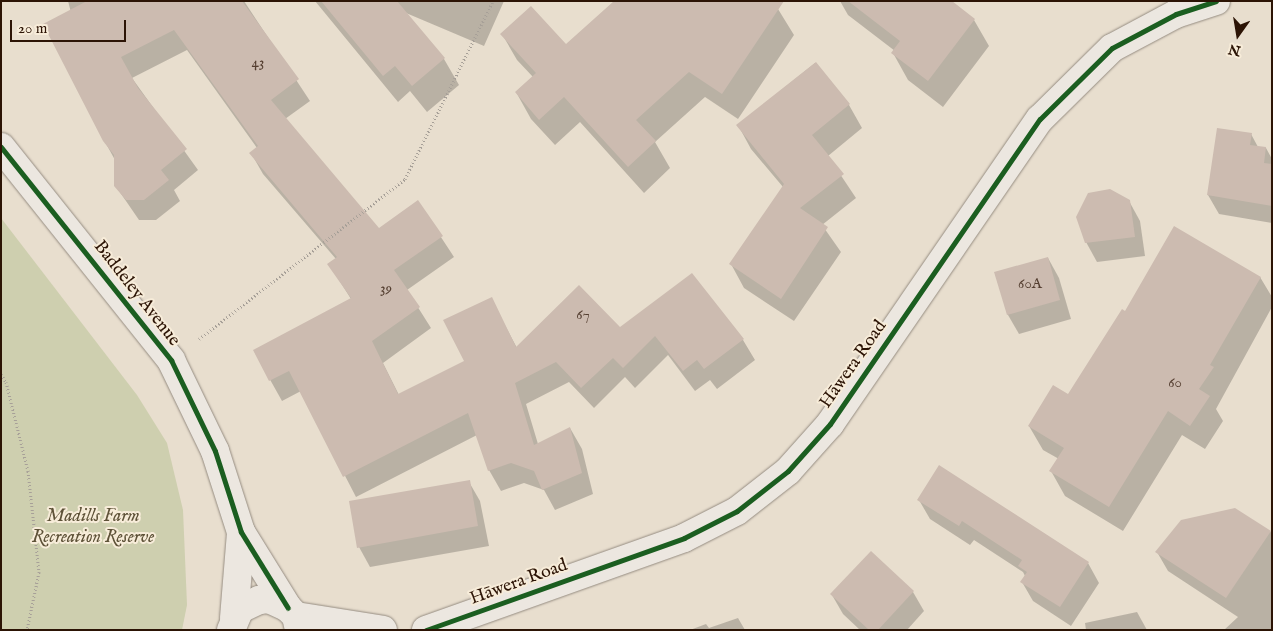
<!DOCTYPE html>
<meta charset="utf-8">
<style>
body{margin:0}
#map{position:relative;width:1273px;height:631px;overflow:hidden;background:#e8dece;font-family:"IM FELL English",serif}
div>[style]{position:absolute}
.green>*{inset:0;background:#cecfaf}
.shadow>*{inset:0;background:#0003}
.building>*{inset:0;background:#ccbbb0}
.path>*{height:3px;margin-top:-1.5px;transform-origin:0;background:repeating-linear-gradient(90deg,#a7a098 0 1px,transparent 0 3.5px)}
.roads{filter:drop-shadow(0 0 1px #958c81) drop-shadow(0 0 1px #958c81)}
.minor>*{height:28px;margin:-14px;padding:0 14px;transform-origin:14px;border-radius:14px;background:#ece7e0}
.cycleway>*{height:5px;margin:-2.5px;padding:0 2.5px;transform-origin:2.5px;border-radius:2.5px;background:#1b5e20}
span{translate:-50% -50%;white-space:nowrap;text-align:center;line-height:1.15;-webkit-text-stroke:4px #f7ecd9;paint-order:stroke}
.number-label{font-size:15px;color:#543e30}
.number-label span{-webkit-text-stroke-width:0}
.street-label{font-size:18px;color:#2c1405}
.park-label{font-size:18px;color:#5d5137;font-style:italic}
.frame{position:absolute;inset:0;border:2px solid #2c1405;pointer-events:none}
.north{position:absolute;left:1213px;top:10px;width:50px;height:50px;-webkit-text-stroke:4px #f7ecd9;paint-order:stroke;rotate:193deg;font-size:14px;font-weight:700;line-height:20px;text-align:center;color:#2c1405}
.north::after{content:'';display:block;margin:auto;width:18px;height:22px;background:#2c1405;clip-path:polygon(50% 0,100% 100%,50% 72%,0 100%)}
.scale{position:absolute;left:10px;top:20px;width:116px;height:22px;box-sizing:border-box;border:2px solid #2c1405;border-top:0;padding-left:6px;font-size:15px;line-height:18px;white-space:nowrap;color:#2c1405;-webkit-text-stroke:4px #f7ecd9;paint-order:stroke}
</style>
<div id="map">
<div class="green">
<div style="clip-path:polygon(1px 218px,137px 395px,167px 443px,183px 510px,187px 605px,182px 630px,1px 630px)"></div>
</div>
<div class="shadow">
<div style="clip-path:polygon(68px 1px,244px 1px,310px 101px,285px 119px,379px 229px,418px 202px,454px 257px,407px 290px,431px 328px,383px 363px,399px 395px,466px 362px,491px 299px,517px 348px,620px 329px,743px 340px,755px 360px,717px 389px,710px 380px,695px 391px,668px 355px,635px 388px,625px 377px,594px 408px,569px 382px,526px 404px,538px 444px,570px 428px,582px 449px,593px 494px,555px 510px,544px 490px,524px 483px,501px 491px,489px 470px,477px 435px,356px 497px,301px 391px,282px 401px,254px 351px,351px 299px,329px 264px,336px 259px,263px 174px,251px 153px,257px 148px,187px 50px,132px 78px,198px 170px,174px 190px,180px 201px,156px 220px,139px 220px,115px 185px,115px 160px,104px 140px)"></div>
<div style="clip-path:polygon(315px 1px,504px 1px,484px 46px,406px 13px,444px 59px,459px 85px,427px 112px,410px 91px,398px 102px)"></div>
<div style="clip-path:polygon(840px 1px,950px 1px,974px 20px,989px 46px,943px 107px,908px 80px,893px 53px,895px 51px,848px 15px)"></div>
<div style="clip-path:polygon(778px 9px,794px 35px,738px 119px,705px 97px,655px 142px,670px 168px,644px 193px,580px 122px,555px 145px,531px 119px,516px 92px,533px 77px,517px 60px,502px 34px,566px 46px)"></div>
<div style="clip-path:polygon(815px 63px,849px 105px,862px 128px,828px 156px,856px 198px,822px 225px,841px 252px,794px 321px,744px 288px,731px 264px,783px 187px,751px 149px,738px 125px)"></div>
<div style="clip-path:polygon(1251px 134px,1258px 147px,1266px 148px,1272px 159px,1272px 223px,1219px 214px,1208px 195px)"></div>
<div style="clip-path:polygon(1129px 201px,1140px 221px,1145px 256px,1097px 262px,1086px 242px)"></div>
<div style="clip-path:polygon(1048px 258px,1059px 278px,1071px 319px,1019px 334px,1008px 315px,995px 273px)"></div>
<div style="clip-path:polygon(1260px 277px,1272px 297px,1272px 307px,1216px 409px,1223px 421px,1205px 449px,1182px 435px,1123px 531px,1065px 496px,1051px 471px,1059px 459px,1043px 450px,1029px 426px,1068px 396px,1126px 313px)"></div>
<div style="clip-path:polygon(469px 482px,480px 501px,489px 546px,370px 567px,359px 547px)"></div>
<div style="clip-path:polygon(919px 500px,1088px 563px,1099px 583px,1071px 626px,1033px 601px,1022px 582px,1025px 576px,1023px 572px,974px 540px,970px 545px,930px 519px)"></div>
<div style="clip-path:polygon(1235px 509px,1272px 533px,1272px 630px,1224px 630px,1238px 617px,1168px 571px,1157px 552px)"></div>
<div style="clip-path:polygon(913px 592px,924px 611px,907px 630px,860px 630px,843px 614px,832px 595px)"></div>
<div style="clip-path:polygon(1137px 612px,1147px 630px,1086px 630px,1085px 623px)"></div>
<div style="clip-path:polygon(738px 618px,745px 630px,690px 630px,706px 624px,709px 628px)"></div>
</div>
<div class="building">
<div style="clip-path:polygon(87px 1px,242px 1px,299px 79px,271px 100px,379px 228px,418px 200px,443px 236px,394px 270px,420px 307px,372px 341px,398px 394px,464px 361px,443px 320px,492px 297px,516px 347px,579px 285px,620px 327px,692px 273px,744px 339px,704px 369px,697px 360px,683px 371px,655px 336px,623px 368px,613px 358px,581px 388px,556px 362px,515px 383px,534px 445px,570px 427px,582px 473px,542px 490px,534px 471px,511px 463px,488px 471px,468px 413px,343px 477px,289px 371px,269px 381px,253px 350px,351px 298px,327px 264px,337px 257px,249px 153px,258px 146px,174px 30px,121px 57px,138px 88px,187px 149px,161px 170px,169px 180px,144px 200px,126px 200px,114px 186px,114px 155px,103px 141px,43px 24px)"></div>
<div style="clip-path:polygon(321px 1px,397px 1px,445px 58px,412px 86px,395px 66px,383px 76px)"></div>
<div style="clip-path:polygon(614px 1px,784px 1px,722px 94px,689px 72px,636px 120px,656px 141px,628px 167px,564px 97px,539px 120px,515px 92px,536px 73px,500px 34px,531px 6px,566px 44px)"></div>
<div style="clip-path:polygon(848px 1px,952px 1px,975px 19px,928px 81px,891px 53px,900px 41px)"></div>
<div style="clip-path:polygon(816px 62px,850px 104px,812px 135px,844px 174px,800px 208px,828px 227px,781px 299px,729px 264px,784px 184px,736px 125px)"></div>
<div style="clip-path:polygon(1217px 128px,1252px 133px,1250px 145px,1266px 147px,1264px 163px,1272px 164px,1272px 206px,1207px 195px)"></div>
<div style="clip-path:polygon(1110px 189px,1130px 200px,1135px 237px,1085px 243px,1076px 217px,1088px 193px)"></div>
<div style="clip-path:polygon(1174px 226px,1261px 277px,1210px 365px,1214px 367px,1199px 389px,1210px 396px,1190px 426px,1168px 411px,1109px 507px,1049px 471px,1064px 448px,1028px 426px,1053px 385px,1068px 394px,1122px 309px,1125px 311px)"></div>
<div style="clip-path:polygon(1048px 257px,1060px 300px,1007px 315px,994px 272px)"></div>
<div style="clip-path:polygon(939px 465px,1089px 562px,1060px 607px,1020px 582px,1027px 572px,1018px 566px,1022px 560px,962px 521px,959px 526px,917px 500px)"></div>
<div style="clip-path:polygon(470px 480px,478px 526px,357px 548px,349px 501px)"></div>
<div style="clip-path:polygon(1235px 508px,1271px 531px,1226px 598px,1155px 552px,1181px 520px)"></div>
<div style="clip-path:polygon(871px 551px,914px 591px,878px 630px,869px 630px,830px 594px)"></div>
</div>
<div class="path">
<div style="left:199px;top:339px;width:261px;rotate:-37.8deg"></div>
<div style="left:405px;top:179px;width:199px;rotate:-63.7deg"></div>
<div style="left:1px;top:374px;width:9px;rotate:58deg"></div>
<div style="left:6px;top:382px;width:92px;rotate:76.1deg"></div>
<div style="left:28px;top:471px;width:102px;rotate:83.8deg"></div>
<div style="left:39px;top:572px;width:59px;rotate:101.7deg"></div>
</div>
<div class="roads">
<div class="minor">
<div style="left:1px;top:147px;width:273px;rotate:51.4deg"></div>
<div style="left:171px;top:360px;width:101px;rotate:64.2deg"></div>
<div style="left:215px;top:451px;width:85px;rotate:72.2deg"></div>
<div style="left:241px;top:532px;width:89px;rotate:58.3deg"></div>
<div style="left:296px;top:616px;width:88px;rotate:9.1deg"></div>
<div style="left:234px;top:618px;width:86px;rotate:-85.3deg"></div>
<div style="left:231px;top:630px;width:23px;rotate:-67deg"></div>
<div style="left:240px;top:609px;width:21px;rotate:-25deg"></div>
<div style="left:259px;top:600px;width:10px;rotate:-6deg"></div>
<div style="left:269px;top:599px;width:21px;rotate:25deg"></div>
<div style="left:288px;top:608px;width:11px;rotate:45deg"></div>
<div style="left:296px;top:616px;width:14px;rotate:78deg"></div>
<div style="left:426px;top:630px;width:274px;rotate:-19.6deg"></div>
<div style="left:684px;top:538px;width:59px;rotate:-27deg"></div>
<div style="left:737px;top:511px;width:65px;rotate:-38.1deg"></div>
<div style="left:788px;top:471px;width:63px;rotate:-48.2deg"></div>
<div style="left:830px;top:424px;width:370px;rotate:-55.5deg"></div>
<div style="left:1040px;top:119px;width:101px;rotate:-44.6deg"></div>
<div style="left:1112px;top:48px;width:72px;rotate:-28deg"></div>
<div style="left:1176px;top:14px;width:42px;rotate:-18deg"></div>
</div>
</div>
<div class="cycleway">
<div style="left:1px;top:147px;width:273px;rotate:51.4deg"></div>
<div style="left:171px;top:360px;width:101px;rotate:64.2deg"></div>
<div style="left:215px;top:451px;width:85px;rotate:72.2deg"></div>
<div style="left:241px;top:532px;width:89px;rotate:58.3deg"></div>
<div style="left:426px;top:630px;width:274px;rotate:-19.6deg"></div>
<div style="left:684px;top:538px;width:59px;rotate:-27deg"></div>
<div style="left:737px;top:511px;width:65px;rotate:-38.1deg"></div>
<div style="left:788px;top:471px;width:63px;rotate:-48.2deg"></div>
<div style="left:830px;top:424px;width:370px;rotate:-55.5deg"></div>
<div style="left:1040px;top:119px;width:101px;rotate:-44.6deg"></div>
<div style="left:1112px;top:48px;width:72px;rotate:-28deg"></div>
<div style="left:1176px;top:14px;width:42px;rotate:-18deg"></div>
</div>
<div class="number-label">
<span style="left:258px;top:63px">43</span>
<span style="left:1030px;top:284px">60A</span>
<span style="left:386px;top:289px">39</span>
<span style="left:583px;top:315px">67</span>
<span style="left:1175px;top:383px">60</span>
</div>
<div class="street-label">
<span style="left:136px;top:294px;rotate:52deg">Baddeley Avenue</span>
<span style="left:854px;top:365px;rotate:-55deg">Hāwera Road</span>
<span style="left:519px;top:583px;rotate:-20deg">Hāwera Road</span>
</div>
<div class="park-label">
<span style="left:93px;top:528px">Madills Farm<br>Recreation Reserve</span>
</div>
<div class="frame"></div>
<div class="north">N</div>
<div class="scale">20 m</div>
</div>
